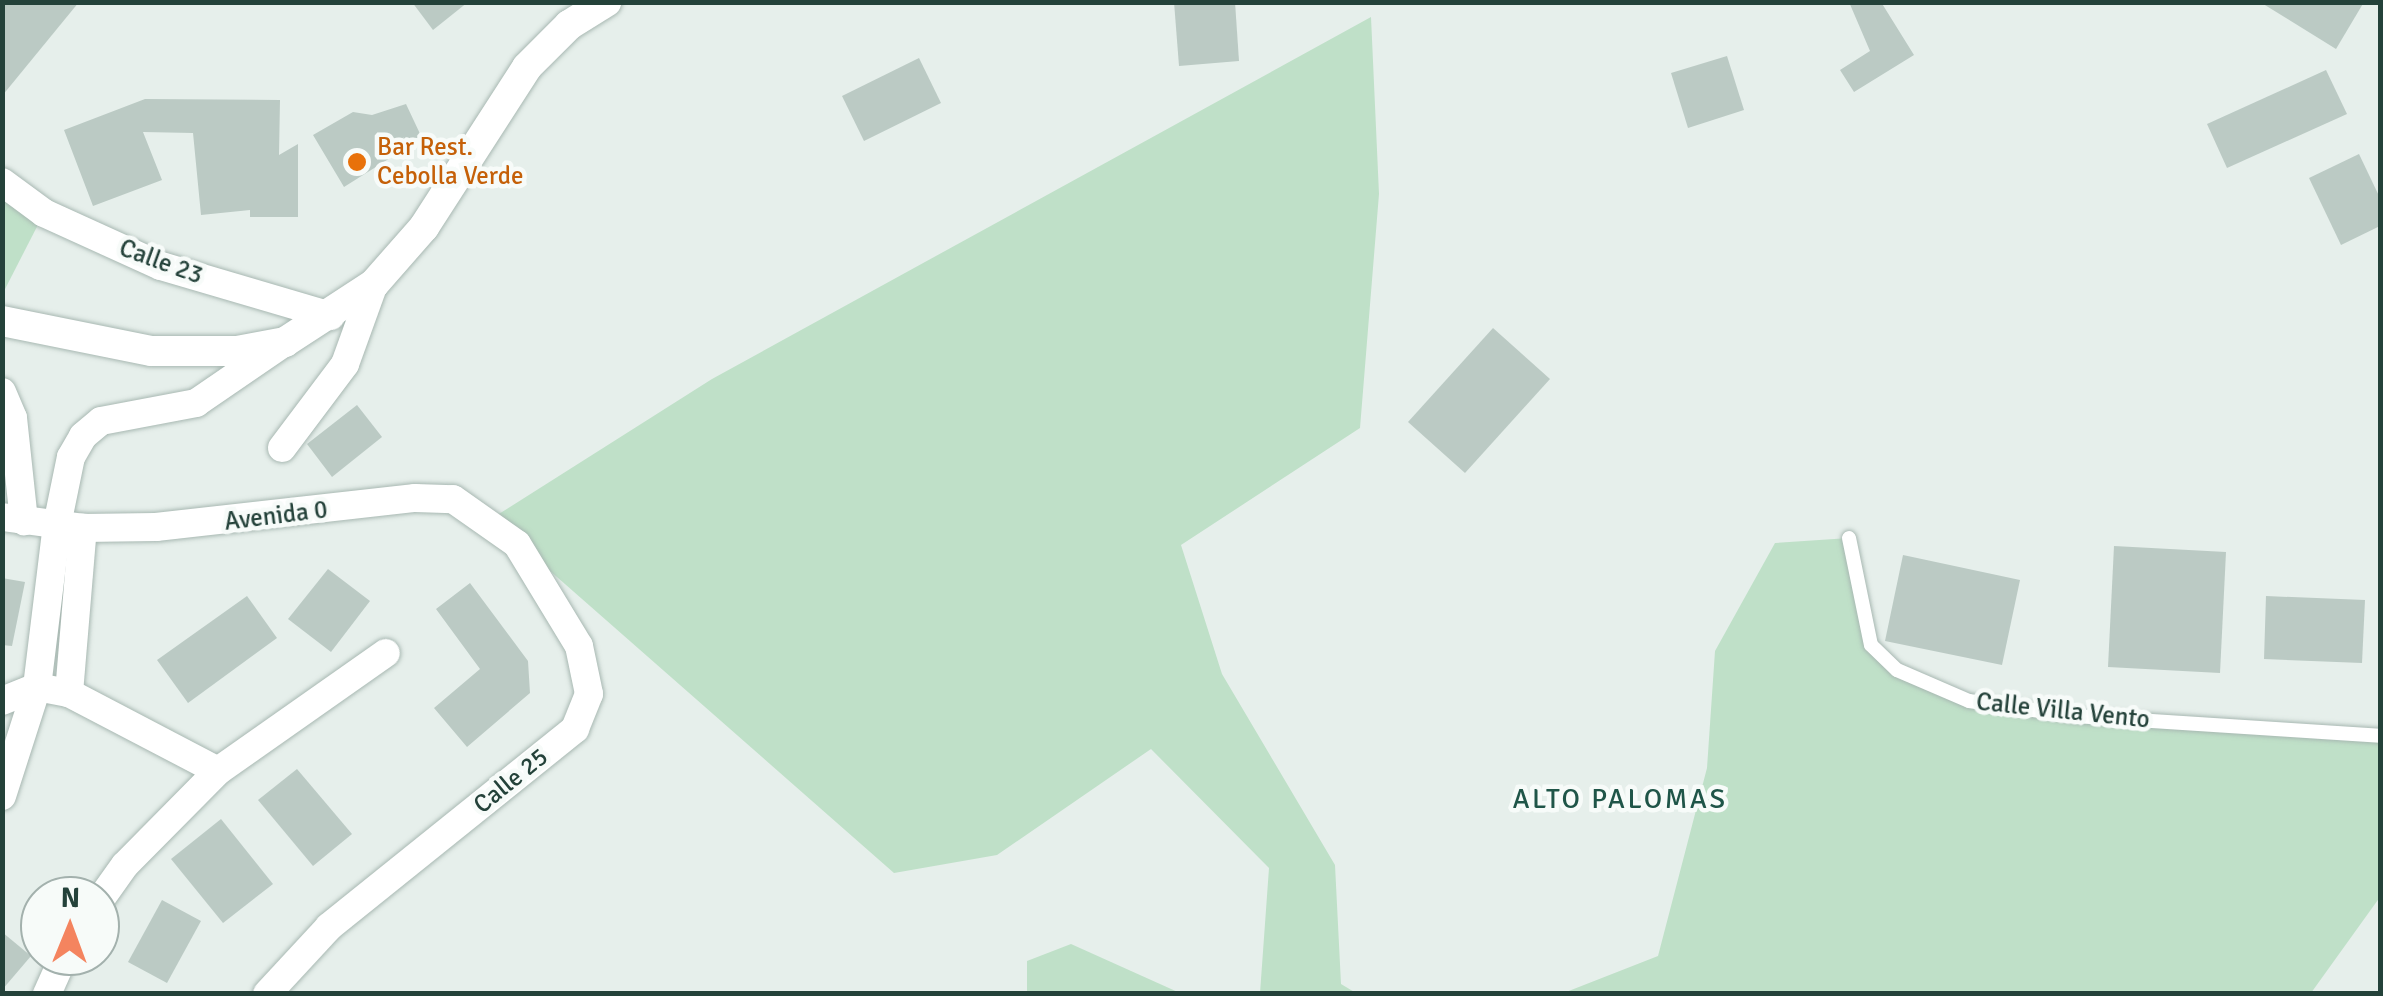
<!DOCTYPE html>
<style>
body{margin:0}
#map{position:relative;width:2383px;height:996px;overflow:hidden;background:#e6efeb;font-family:Signika,sans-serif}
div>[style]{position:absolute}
.green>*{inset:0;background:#bfe0c8}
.building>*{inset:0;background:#bbcac4}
.roads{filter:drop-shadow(0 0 2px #a8b8b2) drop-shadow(0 0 2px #a8b8b2)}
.service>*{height:14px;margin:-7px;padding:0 7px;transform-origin:7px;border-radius:7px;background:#fff}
.minor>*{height:28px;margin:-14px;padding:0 14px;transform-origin:14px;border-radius:14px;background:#fff}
.secondary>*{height:30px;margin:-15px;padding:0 15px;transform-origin:15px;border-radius:15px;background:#fff}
.dots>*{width:28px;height:28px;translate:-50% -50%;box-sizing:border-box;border:5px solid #f7fbf9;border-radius:50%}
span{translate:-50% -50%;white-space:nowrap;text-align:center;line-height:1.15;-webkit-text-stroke:9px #f7fbf9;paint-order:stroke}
.food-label{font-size:25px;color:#c56008}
.left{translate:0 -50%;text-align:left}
.street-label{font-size:25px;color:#24423a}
.neighbourhood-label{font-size:28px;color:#1f5548;letter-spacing:2.5px}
.frame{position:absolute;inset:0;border:5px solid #24423a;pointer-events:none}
.north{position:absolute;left:20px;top:876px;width:100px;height:100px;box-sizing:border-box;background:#f7fbf9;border:2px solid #a3b1ad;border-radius:50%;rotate:1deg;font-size:28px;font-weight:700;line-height:40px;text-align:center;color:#24423a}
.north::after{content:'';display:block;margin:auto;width:35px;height:45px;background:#f4845f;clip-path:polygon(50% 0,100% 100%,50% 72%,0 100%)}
</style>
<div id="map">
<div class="green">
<div style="clip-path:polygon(1371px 17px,1379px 194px,1360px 428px,1181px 545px,1222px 674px,1335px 865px,1341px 984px,1356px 993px,1260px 993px,1269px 868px,1151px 749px,997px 855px,894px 873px,491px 519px,712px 379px)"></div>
<div style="clip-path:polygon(3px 182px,44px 213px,3px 293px)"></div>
<div style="clip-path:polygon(1849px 538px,1871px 645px,1897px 670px,1969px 701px,2380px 736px,2380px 897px,2311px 993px,1561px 994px,1658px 956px,1707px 768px,1715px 651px,1775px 543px)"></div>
<div style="clip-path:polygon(1071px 944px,1180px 993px,1027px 993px,1027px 961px)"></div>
</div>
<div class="building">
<div style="clip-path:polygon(2px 2px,79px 2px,2px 96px)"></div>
<div style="clip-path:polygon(412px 2px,468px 2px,433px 30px)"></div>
<div style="clip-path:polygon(1174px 2px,1235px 2px,1239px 61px,1179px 66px)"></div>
<div style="clip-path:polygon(1849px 2px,1881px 2px,1914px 55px,1854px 92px,1840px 70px,1870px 51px)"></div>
<div style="clip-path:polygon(2260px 2px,2364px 2px,2336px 49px)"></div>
<div style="clip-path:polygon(1727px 56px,1744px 110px,1688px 128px,1671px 73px)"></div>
<div style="clip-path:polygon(919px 58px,941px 103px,864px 141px,842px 96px)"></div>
<div style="clip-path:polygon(2326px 70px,2347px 114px,2227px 168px,2207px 124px)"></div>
<div style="clip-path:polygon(145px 99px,280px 100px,279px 155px,298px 144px,298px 217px,250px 217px,250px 210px,201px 215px,193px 133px,143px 132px,162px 180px,93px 206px,64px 130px)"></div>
<div style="clip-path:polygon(406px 104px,422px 138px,344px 187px,313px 135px,353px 112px,372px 115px)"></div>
<div style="clip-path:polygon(2359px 154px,2380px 198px,2380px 226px,2341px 245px,2309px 178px)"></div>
<div style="clip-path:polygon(1493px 328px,1550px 379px,1465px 473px,1408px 422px)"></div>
<div style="clip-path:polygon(357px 405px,382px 437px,332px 477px,307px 444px)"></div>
<div style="clip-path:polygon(2114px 546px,2226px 552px,2220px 673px,2108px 667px)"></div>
<div style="clip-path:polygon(1903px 555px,2020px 580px,2002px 665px,1885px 641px)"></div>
<div style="clip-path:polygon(328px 569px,370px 601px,331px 652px,288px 619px)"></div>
<div style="clip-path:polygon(2px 578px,25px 582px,12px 646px,2px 645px)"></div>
<div style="clip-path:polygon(470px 583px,528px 661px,530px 693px,467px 747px,434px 708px,480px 669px,436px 609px)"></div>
<div style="clip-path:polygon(247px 596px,277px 638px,188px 703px,157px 660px)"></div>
<div style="clip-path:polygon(2266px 596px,2365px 600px,2362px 663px,2264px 659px)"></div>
<div style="clip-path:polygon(297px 769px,352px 834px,313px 866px,258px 800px)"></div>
<div style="clip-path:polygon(221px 819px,273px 884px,223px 923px,171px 859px)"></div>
<div style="clip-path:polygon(162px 900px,201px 921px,167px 983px,128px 962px)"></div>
<div style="clip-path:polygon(2px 932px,31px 956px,2px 990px)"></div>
</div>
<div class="roads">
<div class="service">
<div style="left:1849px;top:538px;width:109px;rotate:78.4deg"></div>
<div style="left:1871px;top:645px;width:36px;rotate:44deg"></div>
<div style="left:1897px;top:670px;width:78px;rotate:23.3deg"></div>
<div style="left:1969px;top:701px;width:106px;rotate:8.1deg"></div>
<div style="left:2074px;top:716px;width:307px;rotate:3.7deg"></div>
</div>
<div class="minor">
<div style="left:2px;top:182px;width:52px;rotate:36.4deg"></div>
<div style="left:44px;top:213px;width:128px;rotate:24.4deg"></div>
<div style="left:161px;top:266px;width:177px;rotate:16.4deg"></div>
<div style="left:2px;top:392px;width:28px;rotate:67deg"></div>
<div style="left:13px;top:418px;width:104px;rotate:83.9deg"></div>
<div style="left:282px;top:448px;width:105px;rotate:-53.1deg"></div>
<div style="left:345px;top:364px;width:85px;rotate:-70.1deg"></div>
<div style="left:2px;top:517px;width:82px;rotate:7.7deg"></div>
<div style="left:83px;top:528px;width:73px;rotate:-0.8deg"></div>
<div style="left:156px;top:527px;width:261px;rotate:-6.4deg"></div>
<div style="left:415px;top:498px;width:38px;rotate:2deg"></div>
<div style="left:453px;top:499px;width:78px;rotate:35.1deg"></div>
<div style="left:517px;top:544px;width:119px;rotate:58.7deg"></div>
<div style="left:579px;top:646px;width:49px;rotate:78.2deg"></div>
<div style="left:589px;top:694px;width:38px;rotate:112deg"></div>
<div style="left:575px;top:729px;width:316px;rotate:141.2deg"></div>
<div style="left:329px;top:927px;width:91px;rotate:132.8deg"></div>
<div style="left:69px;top:693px;width:166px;rotate:-85.2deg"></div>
<div style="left:2px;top:701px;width:38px;rotate:-22deg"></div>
<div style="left:37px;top:687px;width:33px;rotate:11deg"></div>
<div style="left:69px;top:693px;width:168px;rotate:27.6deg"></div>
<div style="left:2px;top:796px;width:114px;rotate:-72.2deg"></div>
<div style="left:37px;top:687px;width:163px;rotate:-83deg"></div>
<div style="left:57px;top:525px;width:69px;rotate:-78.4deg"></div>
<div style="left:71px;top:457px;width:24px;rotate:-60deg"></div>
<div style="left:83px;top:436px;width:23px;rotate:-40deg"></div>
<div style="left:101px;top:421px;width:97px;rotate:-10.7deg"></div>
<div style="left:196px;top:403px;width:108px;rotate:-34.4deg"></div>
<div style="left:100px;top:900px;width:43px;rotate:-54.5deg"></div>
<div style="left:125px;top:865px;width:132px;rotate:-45.3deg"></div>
<div style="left:218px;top:771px;width:205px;rotate:-35.1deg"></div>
<div style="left:47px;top:994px;width:42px;rotate:-65.9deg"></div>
</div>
<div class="secondary">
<div style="left:2px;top:321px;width:152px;rotate:11.4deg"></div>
<div style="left:151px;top:351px;width:86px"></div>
<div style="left:237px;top:351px;width:49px;rotate:-10.6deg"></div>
<div style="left:285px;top:342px;width:106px;rotate:-33.1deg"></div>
<div style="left:374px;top:284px;width:76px;rotate:-48.7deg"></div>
<div style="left:424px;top:227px;width:190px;rotate:-57.2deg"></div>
<div style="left:527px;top:67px;width:59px;rotate:-45deg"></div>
<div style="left:569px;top:25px;width:44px;rotate:-31.9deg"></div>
</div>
</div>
<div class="dots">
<div style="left:357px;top:162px;background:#e8710a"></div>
</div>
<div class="food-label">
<span class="left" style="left:377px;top:162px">Bar Rest.<br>Cebolla Verde</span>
</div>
<div class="street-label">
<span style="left:161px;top:262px;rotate:20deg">Calle 23</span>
<span style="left:276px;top:516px;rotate:-7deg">Avenida 0</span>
<span style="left:2063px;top:711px;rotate:6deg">Calle Villa Vento</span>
<span style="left:511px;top:781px;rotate:-39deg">Calle 25</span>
</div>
<div class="neighbourhood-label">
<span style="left:1620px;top:799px">ALTO PALOMAS</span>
</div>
<div class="frame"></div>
<div class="north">N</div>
</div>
